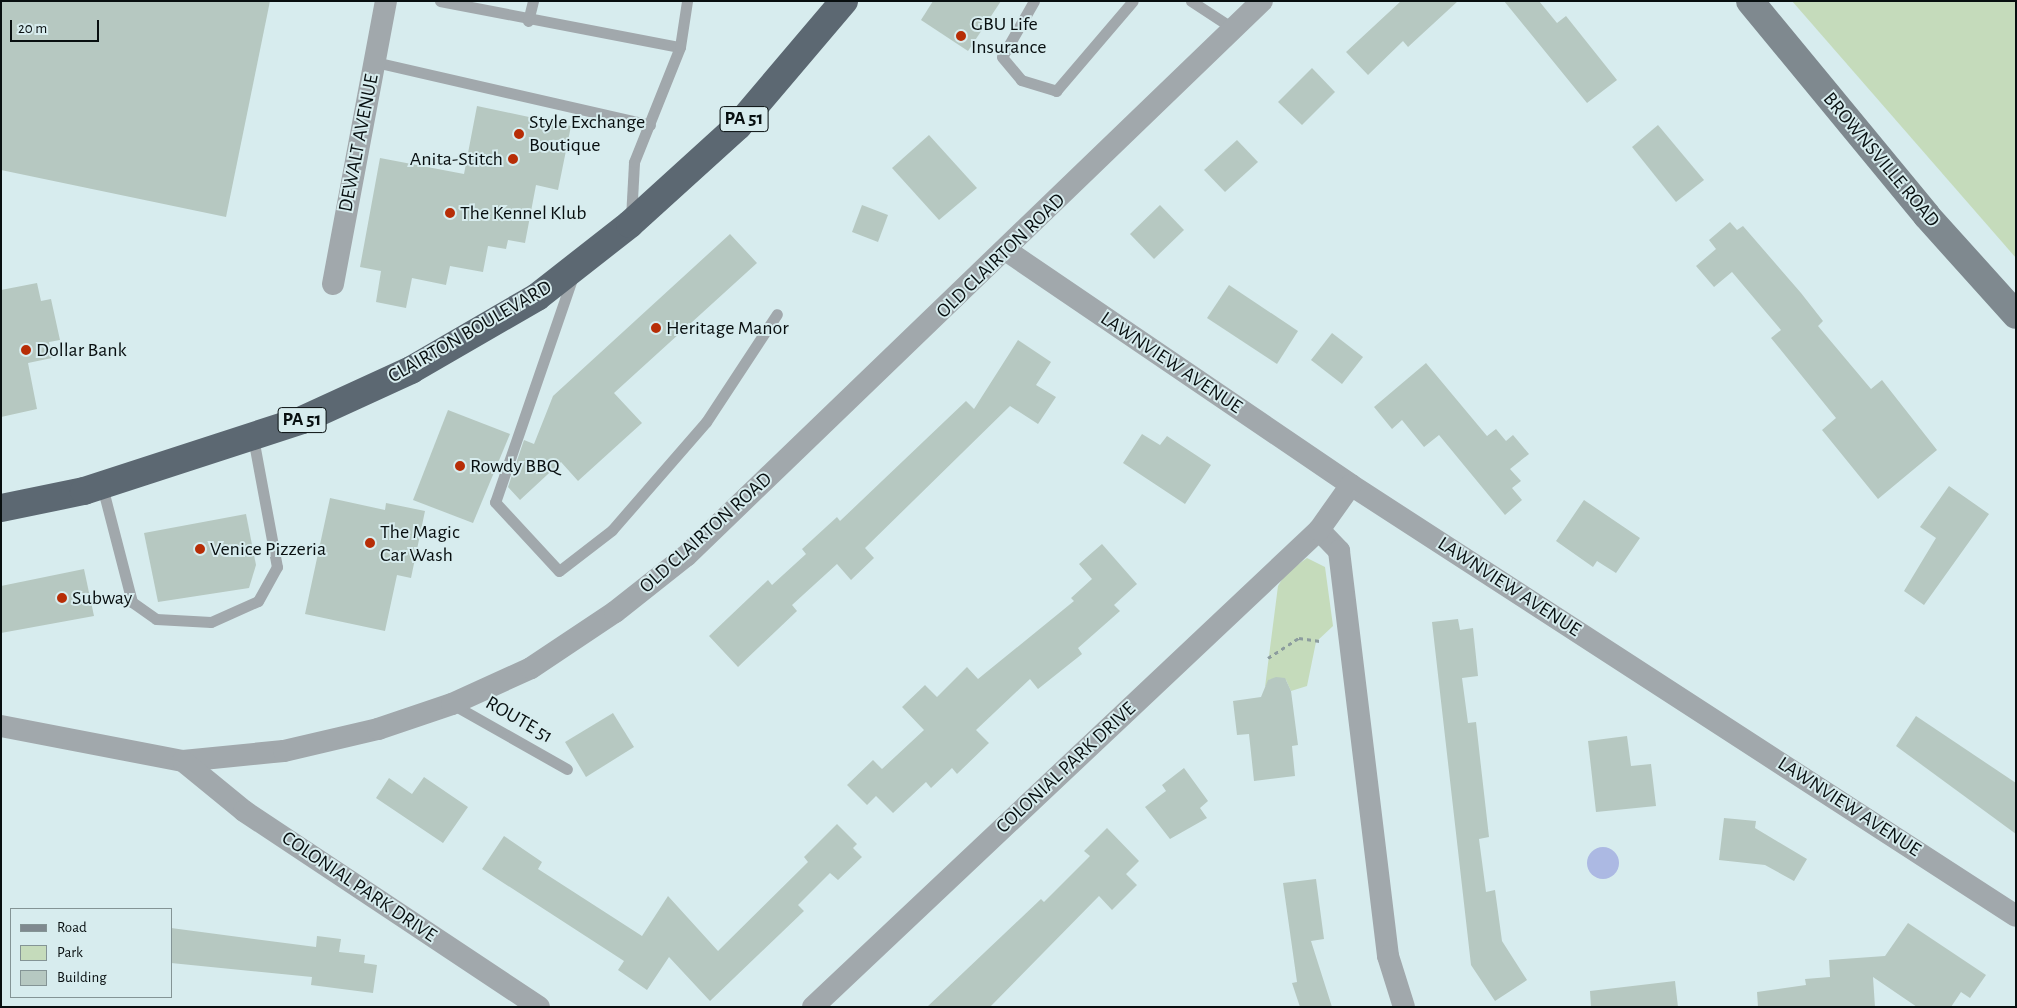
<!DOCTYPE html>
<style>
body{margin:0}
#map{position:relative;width:2017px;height:1008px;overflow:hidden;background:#d7ecee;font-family:"Alegreya Sans",sans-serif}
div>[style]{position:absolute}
.green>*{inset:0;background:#c5dbbb}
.water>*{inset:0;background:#acb9e3}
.round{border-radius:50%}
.building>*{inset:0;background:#b6c8c1}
.path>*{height:3px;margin-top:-1.5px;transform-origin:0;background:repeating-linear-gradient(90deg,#8c9c9e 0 4px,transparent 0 8px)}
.service>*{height:11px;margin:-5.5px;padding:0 5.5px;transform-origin:5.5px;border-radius:5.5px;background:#a1a8ac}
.minor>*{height:22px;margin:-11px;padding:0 11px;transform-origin:11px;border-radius:11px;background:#a1a8ac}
.secondary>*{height:28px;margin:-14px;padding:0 14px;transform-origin:14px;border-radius:14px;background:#7f898f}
.trunk>*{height:28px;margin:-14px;padding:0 14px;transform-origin:14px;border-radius:14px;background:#5c6872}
.dots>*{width:14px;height:14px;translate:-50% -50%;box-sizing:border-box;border:2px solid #d7ecee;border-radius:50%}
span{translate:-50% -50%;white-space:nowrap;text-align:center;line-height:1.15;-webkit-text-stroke:4px #d7ecee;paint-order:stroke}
.shield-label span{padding:1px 4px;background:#d7ecee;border:1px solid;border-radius:4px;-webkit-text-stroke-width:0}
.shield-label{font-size:19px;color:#080f10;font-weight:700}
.poi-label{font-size:20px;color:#080f10}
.left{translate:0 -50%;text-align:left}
.right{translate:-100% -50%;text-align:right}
.street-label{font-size:20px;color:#080f10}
.frame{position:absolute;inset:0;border:2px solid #080f10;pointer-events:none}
.legend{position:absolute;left:10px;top:908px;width:162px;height:90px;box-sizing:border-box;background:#d7ecee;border:1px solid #849495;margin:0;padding:6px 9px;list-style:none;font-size:15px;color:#080f10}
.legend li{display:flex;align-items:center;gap:10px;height:25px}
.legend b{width:25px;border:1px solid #849495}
.scale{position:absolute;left:10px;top:20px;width:89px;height:22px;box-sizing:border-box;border:2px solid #080f10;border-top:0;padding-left:6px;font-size:15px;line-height:18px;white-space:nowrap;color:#080f10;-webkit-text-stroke:4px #d7ecee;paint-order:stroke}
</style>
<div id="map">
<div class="green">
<div style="clip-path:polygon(1792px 1px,2016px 1px,2016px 258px)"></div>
<div style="clip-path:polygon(1307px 558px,1325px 567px,1333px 626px,1316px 642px,1307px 686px,1291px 691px,1286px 680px,1270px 679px,1265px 687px,1278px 586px,1286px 573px)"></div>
</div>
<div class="water">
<div class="round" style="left:1587px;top:847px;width:32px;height:32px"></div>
</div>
<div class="building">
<div style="clip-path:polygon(1px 1px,270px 1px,226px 217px,1px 170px)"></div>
<div style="clip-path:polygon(933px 1px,1001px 1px,968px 51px,921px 20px)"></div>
<div style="clip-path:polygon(1401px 1px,1458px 1px,1408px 47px,1403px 41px,1368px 75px,1346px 52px)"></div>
<div style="clip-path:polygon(1504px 1px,1539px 1px,1557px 23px,1566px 16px,1617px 80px,1587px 103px)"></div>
<div style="clip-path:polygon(1312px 68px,1335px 92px,1302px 125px,1278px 102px)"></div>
<div style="clip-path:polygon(477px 106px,571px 126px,558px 190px,536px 185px,525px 243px,508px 240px,506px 249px,488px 246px,483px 272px,450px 266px,446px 285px,412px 278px,406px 308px,376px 302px,381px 271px,360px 267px,380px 158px,464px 174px)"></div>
<div style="clip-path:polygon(1658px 125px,1704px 180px,1676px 202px,1632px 147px)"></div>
<div style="clip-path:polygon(929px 135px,977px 188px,939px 220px,892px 168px)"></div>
<div style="clip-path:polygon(1237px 140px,1258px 162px,1225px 192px,1204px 170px)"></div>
<div style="clip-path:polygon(862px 205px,888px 215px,878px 242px,852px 232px)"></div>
<div style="clip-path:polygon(1160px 205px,1184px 230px,1154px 259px,1130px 234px)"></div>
<div style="clip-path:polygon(1730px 222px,1737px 230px,1743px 226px,1801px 293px,1823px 321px,1818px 326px,1871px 389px,1882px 380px,1937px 450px,1878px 499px,1822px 430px,1836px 418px,1771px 338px,1781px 330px,1732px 272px,1714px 287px,1696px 266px,1716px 249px,1709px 240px)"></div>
<div style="clip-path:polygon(730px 234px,757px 263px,614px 393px,642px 423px,578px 481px,561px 462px,520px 500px,508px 487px,524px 440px,534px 444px,553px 396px)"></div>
<div style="clip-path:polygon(37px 283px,41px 301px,51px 299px,60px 340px,49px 342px,52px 358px,28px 363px,37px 409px,1px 417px,1px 290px)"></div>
<div style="clip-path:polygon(1229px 285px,1298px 331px,1277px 364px,1207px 318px)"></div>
<div style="clip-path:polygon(1332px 333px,1363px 357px,1342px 384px,1311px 360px)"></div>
<div style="clip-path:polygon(1018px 340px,1051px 362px,1036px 385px,1056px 397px,1038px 424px,1010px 406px,865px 548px,874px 558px,851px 580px,837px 564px,792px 605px,797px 611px,738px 667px,709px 636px,768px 580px,772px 585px,806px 554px,802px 549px,837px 517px,840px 521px,966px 401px,974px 409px)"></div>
<div style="clip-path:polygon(1426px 363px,1487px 436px,1496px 429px,1506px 441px,1513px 435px,1529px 454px,1510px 469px,1521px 481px,1512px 488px,1522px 500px,1505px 515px,1439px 435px,1424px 447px,1402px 420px,1392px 429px,1374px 407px)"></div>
<div style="clip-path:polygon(448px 410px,510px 434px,473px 523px,413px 500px)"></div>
<div style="clip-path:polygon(1142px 434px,1160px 445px,1167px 436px,1211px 465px,1185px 504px,1123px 463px)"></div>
<div style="clip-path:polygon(1949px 486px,1989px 514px,1924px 605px,1904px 591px,1936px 538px,1920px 527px)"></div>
<div style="clip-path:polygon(330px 498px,385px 510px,386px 503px,425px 511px,411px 578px,397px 575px,385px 631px,305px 614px)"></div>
<div style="clip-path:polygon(1584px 500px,1640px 538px,1616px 573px,1597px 561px,1593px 567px,1556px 541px)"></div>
<div style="clip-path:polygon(246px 514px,256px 565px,249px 588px,158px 602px,144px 533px)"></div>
<div style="clip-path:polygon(1102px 544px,1137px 584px,1114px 605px,1120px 611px,1078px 648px,1082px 654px,1038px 689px,1030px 679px,976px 730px,989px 743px,957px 774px,952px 768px,931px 788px,926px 782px,893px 813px,876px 796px,867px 805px,847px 785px,873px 760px,882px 769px,924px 730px,902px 707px,925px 685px,937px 697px,967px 667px,978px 679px,1074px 601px,1071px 598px,1092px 579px,1079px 564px)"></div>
<div style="clip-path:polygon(84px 569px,94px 616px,1px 633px,1px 586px)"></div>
<div style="clip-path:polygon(1458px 619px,1460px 630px,1473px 628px,1478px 676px,1462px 678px,1468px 723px,1476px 722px,1480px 758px,1489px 837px,1479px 839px,1486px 892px,1495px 890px,1502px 941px,1527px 980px,1495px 1001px,1471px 965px,1432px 622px)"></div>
<div style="clip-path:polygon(1276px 677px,1285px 678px,1291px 691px,1298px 745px,1292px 746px,1295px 776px,1254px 781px,1249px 734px,1237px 735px,1233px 701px,1261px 697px,1268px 680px)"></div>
<div style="clip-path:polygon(613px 713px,634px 747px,586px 777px,565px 742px)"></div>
<div style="clip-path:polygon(1916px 716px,2016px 783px,2016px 834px,1896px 746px)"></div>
<div style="clip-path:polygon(1627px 736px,1631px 766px,1651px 764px,1656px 806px,1596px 812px,1588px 741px)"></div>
<div style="clip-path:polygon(1184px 768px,1208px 801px,1200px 808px,1207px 818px,1170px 839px,1145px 807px,1166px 791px,1162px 785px)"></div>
<div style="clip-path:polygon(424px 777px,468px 807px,443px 843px,376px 798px,389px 778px,412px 794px)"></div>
<div style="clip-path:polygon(1724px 818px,1756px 821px,1755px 828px,1807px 859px,1794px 881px,1765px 865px,1719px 860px)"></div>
<div style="clip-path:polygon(837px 824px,857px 844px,853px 848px,862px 857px,838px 880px,830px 873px,798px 905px,804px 911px,710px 1001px,669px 957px,647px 990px,618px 970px,624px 961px,482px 869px,504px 836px,542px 862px,538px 869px,642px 936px,668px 896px,718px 951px,808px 862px,804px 857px)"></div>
<div style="clip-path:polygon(1107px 828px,1139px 861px,1126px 874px,1137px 885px,1112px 910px,1099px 896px,990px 1007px,927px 1007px,1041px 899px,1044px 902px,1090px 856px,1084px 851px)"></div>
<div style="clip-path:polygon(1316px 879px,1324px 939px,1311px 941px,1332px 1007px,1300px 1007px,1292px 983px,1297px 982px,1283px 883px)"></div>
<div style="clip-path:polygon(1908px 923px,1986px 975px,1970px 998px,1961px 992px,1951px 1007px,1917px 1007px,1873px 977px,1875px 1007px,1758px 1007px,1757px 992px,1806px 985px,1805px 979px,1830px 977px,1829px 960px,1885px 956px)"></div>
<div style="clip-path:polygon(171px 928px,316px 947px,317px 936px,341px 939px,339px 952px,365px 955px,364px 963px,377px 965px,373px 993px,311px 985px,312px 977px,171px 963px)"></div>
<div style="clip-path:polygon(1675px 981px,1678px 1007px,1591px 1007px,1590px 991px)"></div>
</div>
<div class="path">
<div style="left:1268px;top:658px;width:37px;rotate:-33deg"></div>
<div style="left:1299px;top:638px;width:21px;rotate:8deg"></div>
</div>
<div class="service">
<div style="left:440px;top:1px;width:244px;rotate:10.9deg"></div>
<div style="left:1034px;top:1px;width:64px;rotate:119.7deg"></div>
<div style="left:1002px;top:57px;width:30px;rotate:50deg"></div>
<div style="left:1021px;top:80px;width:37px;rotate:17deg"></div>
<div style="left:1056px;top:91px;width:118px;rotate:-49.5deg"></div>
<div style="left:1191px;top:1px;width:51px;rotate:33.1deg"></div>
<div style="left:528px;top:21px;width:21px;rotate:-76deg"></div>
<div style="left:375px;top:62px;width:282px;rotate:12.9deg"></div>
<div style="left:631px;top:218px;width:56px;rotate:-86.9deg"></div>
<div style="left:634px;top:162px;width:124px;rotate:-68.2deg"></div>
<div style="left:680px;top:47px;width:47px;rotate:-81.3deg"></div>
<div style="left:573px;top:276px;width:239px;rotate:109deg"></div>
<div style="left:495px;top:502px;width:94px;rotate:47.2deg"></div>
<div style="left:559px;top:571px;width:67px;rotate:-37.7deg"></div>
<div style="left:612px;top:530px;width:143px;rotate:-49deg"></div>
<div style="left:706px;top:422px;width:129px;rotate:-56.7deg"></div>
<div style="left:102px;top:486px;width:120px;rotate:75.5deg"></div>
<div style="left:132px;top:602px;width:29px;rotate:35deg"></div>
<div style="left:156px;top:619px;width:55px;rotate:3.1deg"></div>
<div style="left:211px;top:622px;width:51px;rotate:-24.1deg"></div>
<div style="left:258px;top:601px;width:39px;rotate:-61deg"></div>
<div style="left:277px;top:567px;width:132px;rotate:-100.5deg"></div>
<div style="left:452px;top:704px;width:132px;rotate:29.5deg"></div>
</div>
<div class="minor">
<div style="left:1007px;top:251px;width:416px;rotate:34.2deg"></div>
<div style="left:1351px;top:485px;width:792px;rotate:32.95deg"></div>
<div style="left:333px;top:284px;width:288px;rotate:-79.4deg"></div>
<div style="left:1319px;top:530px;width:29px;rotate:46deg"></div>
<div style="left:1339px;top:551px;width:408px;rotate:83.1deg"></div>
<div style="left:1388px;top:956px;width:53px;rotate:72.6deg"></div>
<div style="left:1px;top:726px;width:185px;rotate:10.9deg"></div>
<div style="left:183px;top:761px;width:101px;rotate:-5.7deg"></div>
<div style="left:284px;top:751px;width:97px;rotate:-13.2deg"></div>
<div style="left:378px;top:729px;width:78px;rotate:-18.7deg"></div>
<div style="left:452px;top:704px;width:87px;rotate:-24.5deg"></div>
<div style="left:531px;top:668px;width:101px;rotate:-33.7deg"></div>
<div style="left:615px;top:612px;width:90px;rotate:-38.3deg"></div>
<div style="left:686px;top:556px;width:800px;rotate:-43.94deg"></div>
<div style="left:183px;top:761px;width:79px;rotate:39.3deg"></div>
<div style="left:244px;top:811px;width:354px;rotate:33.6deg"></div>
<div style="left:813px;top:1007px;width:695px;rotate:-43.31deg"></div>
<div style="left:1319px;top:530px;width:55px;rotate:-54.6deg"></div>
</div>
<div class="secondary">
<div style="left:1750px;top:1px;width:278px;rotate:50.5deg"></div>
<div style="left:1927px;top:216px;width:133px;rotate:48deg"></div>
</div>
<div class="trunk">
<div style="left:1px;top:508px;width:85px;rotate:-11.6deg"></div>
<div style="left:84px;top:491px;width:229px;rotate:-18deg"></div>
<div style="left:302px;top:420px;width:120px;rotate:-24.6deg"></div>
<div style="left:411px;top:370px;width:146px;rotate:-30.1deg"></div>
<div style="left:537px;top:297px;width:118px;rotate:-38.1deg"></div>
<div style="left:630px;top:224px;width:146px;rotate:-42.2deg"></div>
<div style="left:738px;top:126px;width:164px;rotate:-49.7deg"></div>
</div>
<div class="dots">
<div style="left:961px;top:36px;background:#b72d06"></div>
<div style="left:519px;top:134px;background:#b72d06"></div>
<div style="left:513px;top:159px;background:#b72d06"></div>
<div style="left:450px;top:213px;background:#b72d06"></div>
<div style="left:656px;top:328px;background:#b72d06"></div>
<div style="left:26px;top:350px;background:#b72d06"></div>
<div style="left:460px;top:466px;background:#b72d06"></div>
<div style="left:370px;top:543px;background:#b72d06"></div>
<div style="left:200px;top:549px;background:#b72d06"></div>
<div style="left:62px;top:598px;background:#b72d06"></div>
</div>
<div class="shield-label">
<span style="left:744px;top:119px">PA 51</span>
<span style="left:302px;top:420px">PA 51</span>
</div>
<div class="poi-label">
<span class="left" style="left:971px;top:36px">GBU Life<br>Insurance</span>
<span class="left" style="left:529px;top:134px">Style Exchange<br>Boutique</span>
<span class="right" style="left:503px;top:159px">Anita-Stitch</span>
<span class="left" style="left:460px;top:213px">The Kennel Klub</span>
<span class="left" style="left:666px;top:328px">Heritage Manor</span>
<span class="left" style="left:36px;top:350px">Dollar Bank</span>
<span class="left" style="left:470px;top:466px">Rowdy BBQ</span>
<span class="left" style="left:380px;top:544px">The Magic<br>Car Wash</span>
<span class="left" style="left:210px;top:549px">Venice Pizzeria</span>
<span class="left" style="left:72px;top:598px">Subway</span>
</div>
<div class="street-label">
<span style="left:359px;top:143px;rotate:-79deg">DEWALT AVENUE</span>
<span style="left:1881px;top:160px;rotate:50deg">BROWNSVILLE ROAD</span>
<span style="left:1001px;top:256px;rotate:-44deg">OLD CLAIRTON ROAD</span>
<span style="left:470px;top:332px;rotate:-30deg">CLAIRTON BOULEVARD</span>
<span style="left:1171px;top:363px;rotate:34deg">LAWNVIEW AVENUE</span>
<span style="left:706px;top:533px;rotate:-42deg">OLD CLAIRTON ROAD</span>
<span style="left:1509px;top:587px;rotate:33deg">LAWNVIEW AVENUE</span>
<span style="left:519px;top:720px;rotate:30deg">ROUTE 51</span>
<span style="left:1066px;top:768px;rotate:-43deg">COLONIAL PARK DRIVE</span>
<span style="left:1849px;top:807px;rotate:33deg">LAWNVIEW AVENUE</span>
<span style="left:359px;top:887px;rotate:34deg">COLONIAL PARK DRIVE</span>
</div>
<div class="frame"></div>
<ul class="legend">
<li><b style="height:6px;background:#7f898f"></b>Road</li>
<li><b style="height:14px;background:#c5dbbb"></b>Park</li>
<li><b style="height:14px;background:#b6c8c1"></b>Building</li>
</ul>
<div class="scale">20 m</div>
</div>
